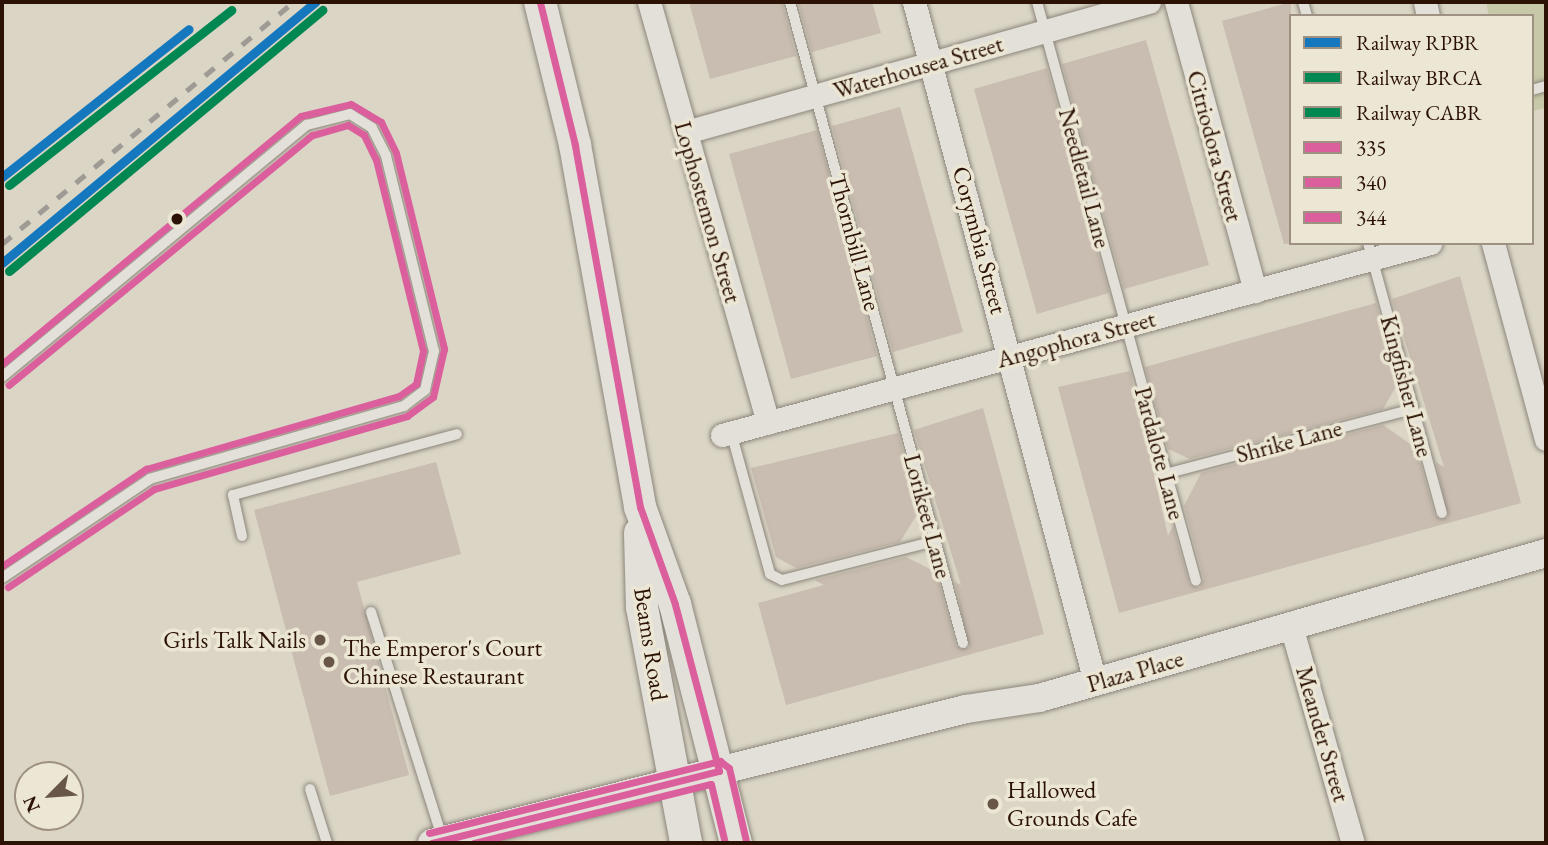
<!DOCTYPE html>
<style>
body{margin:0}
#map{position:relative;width:1548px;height:845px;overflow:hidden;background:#dad5c5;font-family:"EB Garamond",serif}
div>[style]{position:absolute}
.green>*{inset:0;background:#c7c8a7}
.building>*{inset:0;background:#c9bcb0}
.roads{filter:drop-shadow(0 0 2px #8c867b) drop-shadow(0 0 2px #8c867b)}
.service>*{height:10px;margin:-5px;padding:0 5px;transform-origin:5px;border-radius:5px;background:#e2e0d9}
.minor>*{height:23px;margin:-11.5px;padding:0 11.5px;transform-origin:11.5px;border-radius:11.5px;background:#e2e0d9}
.tertiary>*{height:28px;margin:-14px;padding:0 14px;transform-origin:14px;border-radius:14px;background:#e2e0d9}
.secondary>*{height:32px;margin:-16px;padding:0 16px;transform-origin:16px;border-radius:16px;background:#e2e0d9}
.rail>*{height:5px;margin-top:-2.5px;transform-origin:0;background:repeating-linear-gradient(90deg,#9f9a94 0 12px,transparent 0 24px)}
.bus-1>*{height:7px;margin:-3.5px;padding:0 3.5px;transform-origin:3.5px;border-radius:3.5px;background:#db5f9c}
.bus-2>*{height:7px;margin:-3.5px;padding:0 3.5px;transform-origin:3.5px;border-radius:3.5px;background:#db5f9c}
.bus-3>*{height:7px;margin:-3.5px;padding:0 3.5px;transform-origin:3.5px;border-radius:3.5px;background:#db5f9c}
.rail-1>*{height:9px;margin:-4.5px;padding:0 4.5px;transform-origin:4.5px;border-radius:4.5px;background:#1578be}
.rail-2>*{height:9px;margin:-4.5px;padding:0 4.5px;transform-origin:4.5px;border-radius:4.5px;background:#008752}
.rail-3>*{height:9px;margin:-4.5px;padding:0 4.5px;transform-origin:4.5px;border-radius:4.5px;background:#008752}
.dots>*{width:19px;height:19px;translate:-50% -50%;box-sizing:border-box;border:4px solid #ece6d4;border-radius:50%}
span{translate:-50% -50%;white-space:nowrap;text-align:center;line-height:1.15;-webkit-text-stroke:7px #ece6d4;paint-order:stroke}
.street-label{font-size:24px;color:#2b1205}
.poi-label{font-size:24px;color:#2b1205}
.right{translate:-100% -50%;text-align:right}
.left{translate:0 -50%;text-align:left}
.frame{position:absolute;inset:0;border:4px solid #2b1205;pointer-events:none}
.legend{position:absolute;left:1289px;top:14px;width:245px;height:231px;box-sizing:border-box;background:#ece6d4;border:2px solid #9f9181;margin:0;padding:9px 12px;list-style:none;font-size:21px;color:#2b1205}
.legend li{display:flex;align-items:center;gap:14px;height:35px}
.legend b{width:35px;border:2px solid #9f9181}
.north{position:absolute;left:14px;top:761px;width:70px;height:70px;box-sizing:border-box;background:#ece6d4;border:2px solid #9f9181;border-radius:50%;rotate:245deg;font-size:19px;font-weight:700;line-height:28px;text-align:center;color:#2b1205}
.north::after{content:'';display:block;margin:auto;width:24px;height:32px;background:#685648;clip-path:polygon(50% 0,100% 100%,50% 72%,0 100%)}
</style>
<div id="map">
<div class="green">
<div style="clip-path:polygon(1486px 2px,1546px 2px,1546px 108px,1532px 111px,1532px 16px,1489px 16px)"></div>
</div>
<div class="building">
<div style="clip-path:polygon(689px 2px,782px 2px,796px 56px,710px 79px)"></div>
<div style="clip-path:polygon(798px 2px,872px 2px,881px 33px,812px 52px)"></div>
<div style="clip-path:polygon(1291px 2px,1291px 243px,1284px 244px,1222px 21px)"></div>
<div style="clip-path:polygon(1146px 40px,1209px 265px,1124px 289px,1062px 64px)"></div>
<div style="clip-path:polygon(1047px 68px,1109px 293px,1037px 314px,974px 89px)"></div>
<div style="clip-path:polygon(900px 107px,963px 332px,893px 352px,832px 126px)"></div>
<div style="clip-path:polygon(817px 130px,877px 356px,791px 379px,729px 154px)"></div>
<div style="clip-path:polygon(1460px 276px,1521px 503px,1119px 613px,1058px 387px,1130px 371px,1168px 536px,1173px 526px,1189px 584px,1199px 588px,1204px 579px,1184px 506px,1201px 473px,1383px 425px,1416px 448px,1435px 516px,1448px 518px,1436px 462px,1444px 467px,1392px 299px)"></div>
<div style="clip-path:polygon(1376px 303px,1398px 383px,1383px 409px,1190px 459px,1168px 449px,1145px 367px)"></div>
<div style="clip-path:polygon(983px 408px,1044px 634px,786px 705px,758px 603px,824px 585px,815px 580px,906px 557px,936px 572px,956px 646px,969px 648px,955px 582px,961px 585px,914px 430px)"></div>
<div style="clip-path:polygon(898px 433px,919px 511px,900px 542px,796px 568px,776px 557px,751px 468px)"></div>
<div style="clip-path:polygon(436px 462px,461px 554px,357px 582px,409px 775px,330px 796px,254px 510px)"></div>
</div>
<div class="roads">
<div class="service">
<div style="left:790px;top:2px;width:664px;rotate:74.9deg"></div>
<div style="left:1037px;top:2px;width:600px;rotate:74.64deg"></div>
<div style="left:1303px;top:2px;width:15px;rotate:74deg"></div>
<div style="left:1532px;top:90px;width:15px;rotate:-16deg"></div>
<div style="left:1368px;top:243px;width:280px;rotate:74.7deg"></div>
<div style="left:2px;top:377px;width:396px;rotate:-39.6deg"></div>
<div style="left:307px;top:125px;width:44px;rotate:-14.3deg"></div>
<div style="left:350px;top:114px;width:26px;rotate:32deg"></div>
<div style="left:372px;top:128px;width:31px;rotate:63deg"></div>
<div style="left:386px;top:156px;width:201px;rotate:76.2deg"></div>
<div style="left:434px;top:351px;width:40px;rotate:103deg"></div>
<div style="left:425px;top:390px;width:26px;rotate:143deg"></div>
<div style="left:404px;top:406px;width:264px;rotate:164deg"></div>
<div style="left:150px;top:479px;width:178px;rotate:146.2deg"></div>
<div style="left:731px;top:432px;width:147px;rotate:74.6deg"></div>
<div style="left:770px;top:574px;width:13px;rotate:27deg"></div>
<div style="left:782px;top:580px;width:158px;rotate:-14.3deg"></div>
<div style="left:1165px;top:474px;width:256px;rotate:-14.7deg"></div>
<div style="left:242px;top:536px;width:42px;rotate:-102.4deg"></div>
<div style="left:233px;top:495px;width:232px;rotate:-15.2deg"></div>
<div style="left:371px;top:612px;width:239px;rotate:72.5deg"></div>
<div style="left:310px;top:789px;width:57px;rotate:72.5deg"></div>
</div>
<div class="minor">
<div style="left:649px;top:2px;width:437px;rotate:74.2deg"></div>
<div style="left:914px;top:2px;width:704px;rotate:75.09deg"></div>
<div style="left:1176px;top:2px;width:300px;rotate:74.7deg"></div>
<div style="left:1425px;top:2px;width:14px;rotate:78deg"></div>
<div style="left:686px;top:132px;width:481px;rotate:-15.7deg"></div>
<div style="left:1493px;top:243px;width:203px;rotate:74.9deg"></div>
<div style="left:722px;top:435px;width:734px;rotate:-15.17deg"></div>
<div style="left:1291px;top:626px;width:226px;rotate:74.1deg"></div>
</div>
<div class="tertiary">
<div style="left:432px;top:843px;width:551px;rotate:-14.09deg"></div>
<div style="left:966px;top:709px;width:74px;rotate:-8.6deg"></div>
<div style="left:1039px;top:698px;width:527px;rotate:-15.96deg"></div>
</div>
<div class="secondary">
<div style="left:540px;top:2px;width:147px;rotate:76.2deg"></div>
<div style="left:575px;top:145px;width:368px;rotate:79.8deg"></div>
<div style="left:640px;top:507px;width:103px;rotate:70.2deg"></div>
<div style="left:675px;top:604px;width:247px;rotate:75.7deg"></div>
<div style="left:640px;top:533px;width:74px;rotate:88.5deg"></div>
<div style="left:642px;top:607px;width:240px;rotate:79.4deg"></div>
</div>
</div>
<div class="rail">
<div style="left:2px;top:244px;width:378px;rotate:-39.7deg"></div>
</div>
<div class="bus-1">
<div style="left:432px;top:843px;width:296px;rotate:-14.1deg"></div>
<div style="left:719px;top:771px;width:173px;rotate:-104.8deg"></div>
<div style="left:675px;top:604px;width:103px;rotate:-109.8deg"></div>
<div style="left:640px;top:507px;width:368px;rotate:-100.2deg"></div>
<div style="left:575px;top:145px;width:147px;rotate:-103.8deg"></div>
</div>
<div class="bus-2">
<div style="left:2px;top:566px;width:174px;rotate:-34deg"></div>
<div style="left:146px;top:469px;width:263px;rotate:-16.1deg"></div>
<div style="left:399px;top:396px;width:21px;rotate:-35deg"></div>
<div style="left:416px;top:384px;width:34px;rotate:-78deg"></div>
<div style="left:423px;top:351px;width:197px;rotate:-103.8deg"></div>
<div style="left:376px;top:160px;width:28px;rotate:-116deg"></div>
<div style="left:364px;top:135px;width:19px;rotate:-148deg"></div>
<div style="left:348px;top:125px;width:37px;rotate:164deg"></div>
<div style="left:312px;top:135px;width:393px;rotate:140.5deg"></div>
<div style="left:474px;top:843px;width:244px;rotate:-14deg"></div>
<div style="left:711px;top:784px;width:61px;rotate:76.7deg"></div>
</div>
<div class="bus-3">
<div style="left:2px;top:364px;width:388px;rotate:-39.7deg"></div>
<div style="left:301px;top:116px;width:51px;rotate:-13.5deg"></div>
<div style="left:351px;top:104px;width:35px;rotate:31deg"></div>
<div style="left:381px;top:122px;width:34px;rotate:64deg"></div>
<div style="left:396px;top:153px;width:202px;rotate:76.2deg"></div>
<div style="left:444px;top:349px;width:49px;rotate:102.9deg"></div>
<div style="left:433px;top:397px;width:32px;rotate:144deg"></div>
<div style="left:407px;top:416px;width:263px;rotate:163.9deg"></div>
<div style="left:154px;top:489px;width:176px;rotate:146.1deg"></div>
<div style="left:429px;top:833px;width:300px;rotate:-13.9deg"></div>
<div style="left:720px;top:761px;width:11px;rotate:38deg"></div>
<div style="left:729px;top:768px;width:75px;rotate:76.9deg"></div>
</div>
<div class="rail-1">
<div style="left:2px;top:177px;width:238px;rotate:-38.4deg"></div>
<div style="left:2px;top:263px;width:408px;rotate:-39.8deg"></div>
</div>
<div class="rail-2">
<div style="left:9px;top:271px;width:408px;rotate:-39.8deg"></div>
</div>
<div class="rail-3">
<div style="left:9px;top:185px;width:283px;rotate:-38.2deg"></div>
</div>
<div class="dots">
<div style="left:177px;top:219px;background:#2b1205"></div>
<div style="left:320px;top:640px;background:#685648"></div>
<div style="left:329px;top:662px;background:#685648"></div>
<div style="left:993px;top:804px;background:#685648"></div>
</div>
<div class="street-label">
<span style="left:918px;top:67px;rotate:-16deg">Waterhousea Street</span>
<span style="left:1215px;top:146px;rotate:75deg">Citriodora Street</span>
<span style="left:1085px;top:178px;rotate:75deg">Needletail Lane</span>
<span style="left:708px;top:212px;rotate:74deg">Lophostemon Street</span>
<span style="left:980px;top:240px;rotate:75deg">Corymbia Street</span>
<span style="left:855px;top:242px;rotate:75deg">Thornbill Lane</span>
<span style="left:1076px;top:339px;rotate:-15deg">Angophora Street</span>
<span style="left:1407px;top:386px;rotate:75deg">Kingfisher Lane</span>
<span style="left:1289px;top:441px;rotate:-15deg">Shrike Lane</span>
<span style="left:1160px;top:453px;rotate:75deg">Pardalote Lane</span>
<span style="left:928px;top:516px;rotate:75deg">Lorikeet Lane</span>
<span style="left:651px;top:644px;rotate:81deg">Beams Road</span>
<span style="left:1135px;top:671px;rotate:-16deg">Plaza Place</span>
<span style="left:1323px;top:734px;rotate:74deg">Meander Street</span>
</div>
<div class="poi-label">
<span class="right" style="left:306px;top:640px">Girls Talk Nails</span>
<span class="left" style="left:343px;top:662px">The Emperor's Court<br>Chinese Restaurant</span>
<span class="left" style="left:1007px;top:804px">Hallowed<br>Grounds Cafe</span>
</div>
<div class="frame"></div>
<ul class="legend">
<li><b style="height:9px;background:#1578be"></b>Railway RPBR</li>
<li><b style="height:9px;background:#008752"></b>Railway BRCA</li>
<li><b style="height:9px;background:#008752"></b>Railway CABR</li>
<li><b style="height:9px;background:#db5f9c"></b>335</li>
<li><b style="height:9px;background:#db5f9c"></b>340</li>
<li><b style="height:9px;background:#db5f9c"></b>344</li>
</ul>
<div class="north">N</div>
</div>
